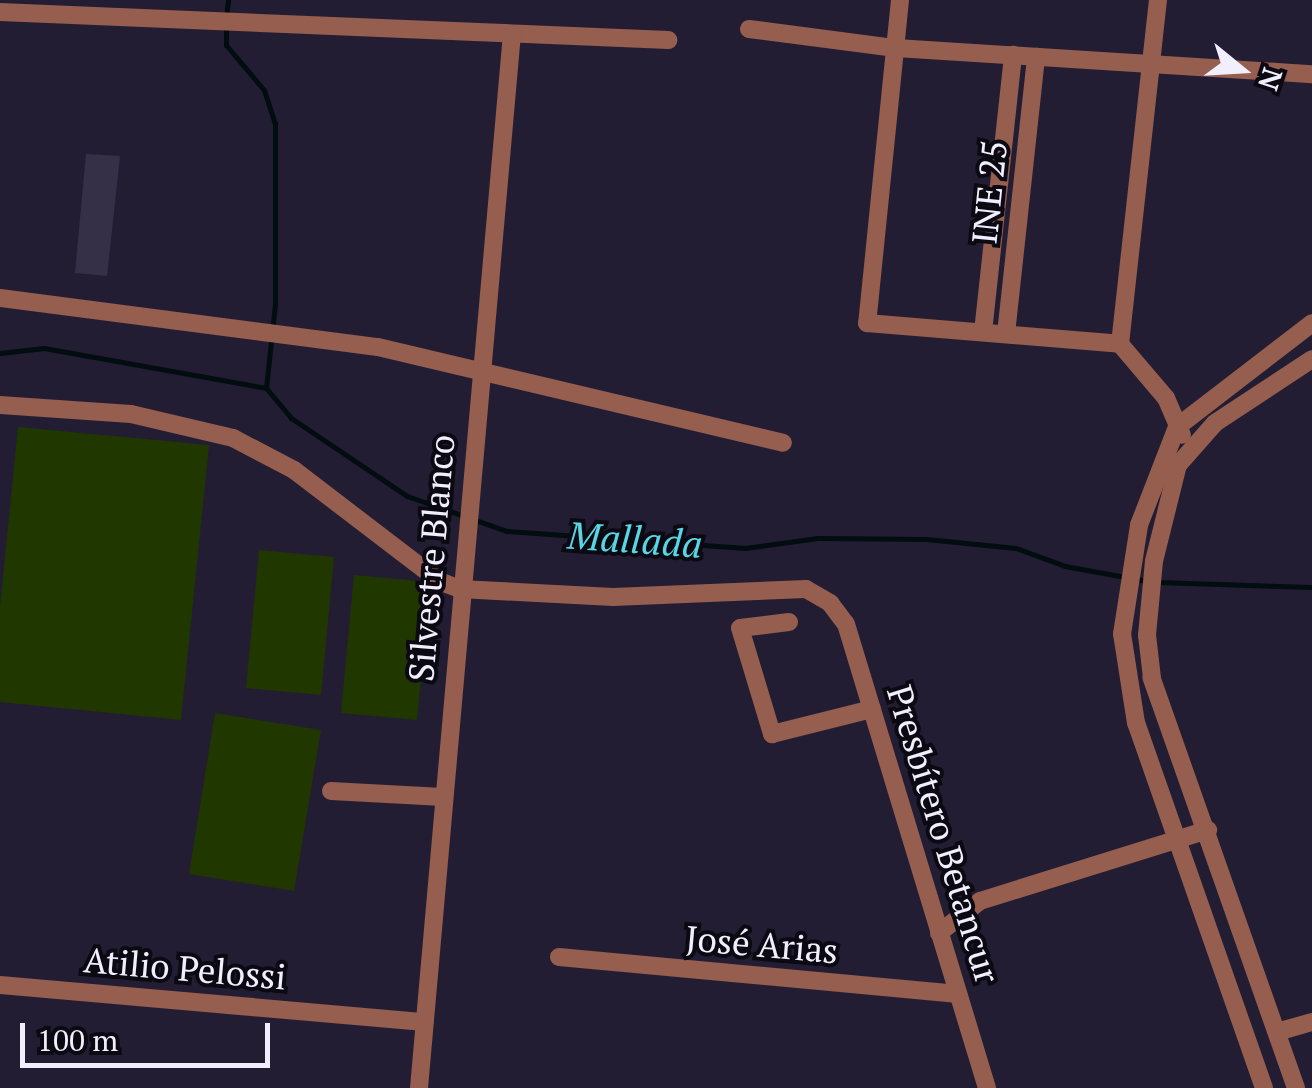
<!DOCTYPE html>
<meta charset="utf-8">
<style>
body{margin:0}
#map{position:relative;width:1312px;height:1088px;overflow:hidden;background:#221d33;font-family:"PT Serif",serif}
div>[style]{position:absolute}
.green>*{inset:0;background:#213700}
.stream>*{height:5px;margin:-2.5px;padding:0 2.5px;transform-origin:2.5px;border-radius:2.5px;background:#010d0f}
.building>*{inset:0;background:#353048}
.minor>*{height:18px;margin:-9px;padding:0 9px;transform-origin:9px;border-radius:9px;background:#955e4f}
span{translate:-50% -50%;white-space:nowrap;text-align:center;line-height:1.15;-webkit-text-stroke:8px #0b0912;paint-order:stroke}
.street-label{font-size:35px;color:#f1eefd}
.water-label{font-size:38px;color:#59d6e5;font-style:italic}
.north{position:absolute;left:1192px;top:20px;width:100px;height:100px;-webkit-text-stroke:8px #0b0912;paint-order:stroke;rotate:108deg;font-size:28px;font-weight:700;line-height:40px;text-align:center;color:#f1eefd}
.north::after{content:'';display:block;margin:auto;width:35px;height:45px;background:#f1eefd;clip-path:polygon(50% 0,100% 100%,50% 72%,0 100%)}
.scale{position:absolute;left:20px;top:1023px;width:250px;height:45px;box-sizing:border-box;border:5px solid #f1eefd;border-top:0;padding-left:12px;font-size:30px;line-height:35px;white-space:nowrap;color:#f1eefd;-webkit-text-stroke:8px #0b0912;paint-order:stroke}
</style>
<div id="map">
<div class="green">
<div style="clip-path:polygon(18px 427px,209px 445px,181px 720px,0 702px,0 607px)"></div>
<div style="clip-path:polygon(259px 550px,334px 557px,321px 695px,246px 688px)"></div>
<div style="clip-path:polygon(354px 575px,430px 582px,417px 720px,341px 713px)"></div>
<div style="clip-path:polygon(215px 713px,321px 730px,294px 891px,189px 874px)"></div>
</div>
<div class="stream">
<div style="left:226px;top:17px;width:17px;rotate:-83deg"></div>
<div style="left:226px;top:28px;width:17px;rotate:90deg"></div>
<div style="left:226px;top:45px;width:59px;rotate:49.8deg"></div>
<div style="left:264px;top:90px;width:35px;rotate:72deg"></div>
<div style="left:275px;top:123px;width:181px;rotate:90deg"></div>
<div style="left:275px;top:304px;width:84px;rotate:96.1deg"></div>
<div style="left:0;top:353px;width:44px;rotate:-6.5deg"></div>
<div style="left:44px;top:348px;width:226px;rotate:10.2deg"></div>
<div style="left:266px;top:388px;width:39px;rotate:50deg"></div>
<div style="left:291px;top:418px;width:140px;rotate:33.9deg"></div>
<div style="left:407px;top:496px;width:106px;rotate:19.3deg"></div>
<div style="left:507px;top:531px;width:239px;rotate:4.1deg"></div>
<div style="left:745px;top:548px;width:73px;rotate:-7.9deg"></div>
<div style="left:817px;top:538px;width:109px;rotate:0.5deg"></div>
<div style="left:926px;top:539px;width:90px;rotate:5.7deg"></div>
<div style="left:1016px;top:548px;width:52px;rotate:20.2deg"></div>
<div style="left:1065px;top:566px;width:83px;rotate:10.4deg"></div>
<div style="left:1158px;top:582px;width:154px;rotate:1.9deg"></div>
</div>
<div class="building">
<div style="clip-path:polygon(86px 154px,120px 156px,107px 276px,75px 273px)"></div>
</div>
<div class="minor">
<div style="left:900px;top:0;width:325px;rotate:95.8deg"></div>
<div style="left:867px;top:323px;width:254px;rotate:4.7deg"></div>
<div style="left:1120px;top:344px;width:71px;rotate:49.6deg"></div>
<div style="left:1166px;top:398px;width:40px;rotate:66.6deg"></div>
<div style="left:0;top:12px;width:669px;rotate:2.4deg"></div>
<div style="left:749px;top:29px;width:148px;rotate:7.4deg"></div>
<div style="left:896px;top:48px;width:417px;rotate:3.6deg"></div>
<div style="left:0;top:298px;width:381px;rotate:7.4deg"></div>
<div style="left:378px;top:347px;width:416px;rotate:13.3deg"></div>
<div style="left:983px;top:332px;width:279px;rotate:-83.8deg"></div>
<div style="left:1006px;top:334px;width:279px;rotate:-83.8deg"></div>
<div style="left:1120px;top:344px;width:346px;rotate:-83.7deg"></div>
<div style="left:0;top:405px;width:131px;rotate:3.9deg"></div>
<div style="left:131px;top:414px;width:105px;rotate:13.2deg"></div>
<div style="left:233px;top:438px;width:69px;rotate:27.7deg"></div>
<div style="left:294px;top:470px;width:183px;rotate:37.4deg"></div>
<div style="left:439px;top:581px;width:22px;rotate:21deg"></div>
<div style="left:460px;top:589px;width:153px;rotate:3deg"></div>
<div style="left:613px;top:597px;width:193px;rotate:-2.4deg"></div>
<div style="left:806px;top:589px;width:28px;rotate:30deg"></div>
<div style="left:830px;top:603px;width:26px;rotate:53deg"></div>
<div style="left:846px;top:624px;width:485px;rotate:73.1deg"></div>
<div style="left:789px;top:622px;width:49px;rotate:173deg"></div>
<div style="left:740px;top:628px;width:111px;rotate:73.2deg"></div>
<div style="left:772px;top:734px;width:103px;rotate:-14deg"></div>
<div style="left:331px;top:791px;width:112px;rotate:3.1deg"></div>
<div style="left:939px;top:933px;width:52px;rotate:-38deg"></div>
<div style="left:980px;top:901px;width:239px;rotate:-17.3deg"></div>
<div style="left:559px;top:957px;width:401px;rotate:5.3deg"></div>
<div style="left:0;top:985px;width:426px;rotate:5deg"></div>
<div style="left:1277px;top:1032px;width:36px;rotate:-16deg"></div>
<div style="left:419px;top:1088px;width:1058px;rotate:-84.96deg"></div>
<div style="left:1264px;top:1088px;width:387px;rotate:-109.3deg"></div>
<div style="left:1136px;top:723px;width:90px;rotate:-98.9deg"></div>
<div style="left:1122px;top:634px;width:110px;rotate:-81.1deg"></div>
<div style="left:1139px;top:525px;width:105px;rotate:-68.8deg"></div>
<div style="left:1177px;top:427px;width:170px;rotate:-37.6deg"></div>
<div style="left:1296px;top:1088px;width:435px;rotate:-109.4deg"></div>
<div style="left:1152px;top:678px;width:43px;rotate:-96.6deg"></div>
<div style="left:1147px;top:635px;width:74px;rotate:-84.6deg"></div>
<div style="left:1154px;top:561px;width:99px;rotate:-76deg"></div>
<div style="left:1178px;top:465px;width:56px;rotate:-48.6deg"></div>
<div style="left:1215px;top:423px;width:116px;rotate:-33.4deg"></div>
</div>
<div class="street-label">
<span style="left:989px;top:192px;rotate:-84deg">INE 25</span>
<span style="left:431px;top:558px;rotate:-85deg">Silvestre Blanco</span>
<span style="left:944px;top:834px;rotate:73deg">Presbítero Betancur</span>
<span style="left:762px;top:944px;rotate:5deg">José Arias</span>
<span style="left:185px;top:968px;rotate:5deg">Atilio Pelossi</span>
</div>
<div class="water-label">
<span style="left:635px;top:540px;rotate:4deg">Mallada</span>
</div>
<div class="north">N</div>
<div class="scale">100 m</div>
</div>
